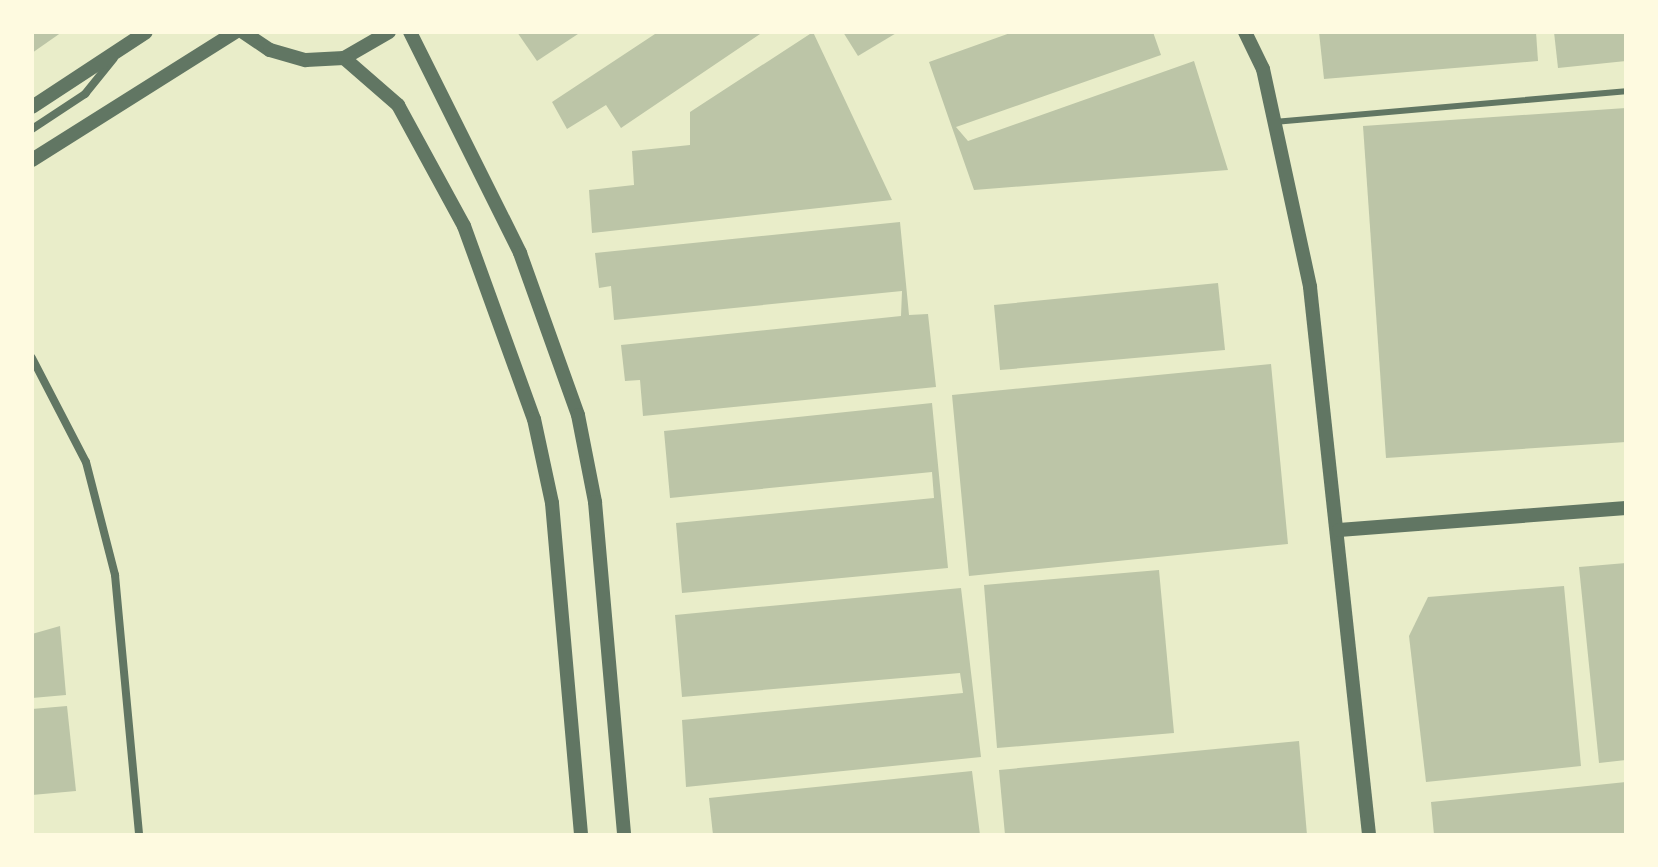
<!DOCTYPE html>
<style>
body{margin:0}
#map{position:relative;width:1658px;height:867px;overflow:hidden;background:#e9edc9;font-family:Raleway,sans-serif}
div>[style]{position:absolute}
.building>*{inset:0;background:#bcc5a7}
.service>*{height:6px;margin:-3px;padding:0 3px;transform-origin:3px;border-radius:3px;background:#617663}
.minor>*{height:8px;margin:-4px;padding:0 4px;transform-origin:4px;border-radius:4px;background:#617663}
.tertiary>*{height:14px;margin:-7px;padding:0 7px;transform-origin:7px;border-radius:7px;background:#617663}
span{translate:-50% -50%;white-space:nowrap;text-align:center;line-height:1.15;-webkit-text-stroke:8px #fefae0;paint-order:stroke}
.frame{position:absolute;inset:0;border:34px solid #fefae0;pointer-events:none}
</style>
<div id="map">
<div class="building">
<div style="clip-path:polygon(32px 32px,62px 32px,32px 53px)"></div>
<div style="clip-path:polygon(517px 32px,581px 32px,537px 61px)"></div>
<div style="clip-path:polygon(658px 32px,763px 32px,621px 128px,606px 105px,567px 129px,552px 102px)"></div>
<div style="clip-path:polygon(813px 32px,892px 200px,592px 233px,589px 190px,634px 185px,632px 151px,690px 145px,690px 112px)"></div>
<div style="clip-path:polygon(843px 32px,898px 32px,858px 56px)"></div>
<div style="clip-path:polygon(1013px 32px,1153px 32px,1161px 55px,956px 127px,968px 141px,1194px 61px,1228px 170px,974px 190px,929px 62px)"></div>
<div style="clip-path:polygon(1319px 32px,1536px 32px,1538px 61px,1324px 79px)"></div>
<div style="clip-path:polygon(1554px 32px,1626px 32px,1626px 61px,1558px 68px)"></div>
<div style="clip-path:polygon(1626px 108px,1626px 442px,1386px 458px,1363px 126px)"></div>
<div style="clip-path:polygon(900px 222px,909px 315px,928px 314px,936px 387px,643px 416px,640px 380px,625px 381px,621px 345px,901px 316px,902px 291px,614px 320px,611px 286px,599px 288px,595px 253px)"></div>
<div style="clip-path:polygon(1218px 283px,1225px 350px,1000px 370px,994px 305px)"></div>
<div style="clip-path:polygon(1271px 364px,1288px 544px,969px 576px,952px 395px)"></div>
<div style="clip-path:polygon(932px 403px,948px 568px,682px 593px,676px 523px,934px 498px,932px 472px,670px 498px,664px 431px)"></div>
<div style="clip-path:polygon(1626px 563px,1626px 760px,1599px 763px,1579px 567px)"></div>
<div style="clip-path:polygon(1159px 570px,1174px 733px,997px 748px,984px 585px)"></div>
<div style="clip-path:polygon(1564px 586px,1581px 766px,1426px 782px,1409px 636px,1428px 597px)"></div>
<div style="clip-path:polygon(961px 588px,981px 757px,686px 787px,682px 720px,963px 693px,960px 673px,682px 697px,675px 615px)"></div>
<div style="clip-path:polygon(60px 626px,66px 695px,32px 698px,32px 634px)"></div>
<div style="clip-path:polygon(67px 706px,76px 791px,32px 795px,32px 709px)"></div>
<div style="clip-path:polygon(1299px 741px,1307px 835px,1005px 835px,999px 770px)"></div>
<div style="clip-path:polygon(972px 771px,980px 835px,713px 835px,709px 798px)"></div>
<div style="clip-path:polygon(1626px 782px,1626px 835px,1434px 835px,1431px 802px)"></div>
</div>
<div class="service">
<div style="left:1274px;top:122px;width:353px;rotate:-5deg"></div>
</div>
<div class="minor">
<div style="left:32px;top:129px;width:64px;rotate:-33.4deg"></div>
<div style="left:85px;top:94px;width:46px;rotate:-51.1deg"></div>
<div style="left:32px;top:358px;width:117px;rotate:62.6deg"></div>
<div style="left:86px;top:462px;width:117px;rotate:75.6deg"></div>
<div style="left:115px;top:575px;width:261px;rotate:84.7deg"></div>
</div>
<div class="tertiary">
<div style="left:243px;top:32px;width:32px;rotate:34deg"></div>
<div style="left:270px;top:50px;width:37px;rotate:16deg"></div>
<div style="left:306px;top:60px;width:38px;rotate:-3deg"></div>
<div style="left:344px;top:58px;width:52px;rotate:-30deg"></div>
<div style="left:410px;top:32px;width:247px;rotate:63.5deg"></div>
<div style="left:520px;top:253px;width:172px;rotate:70.3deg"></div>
<div style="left:578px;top:415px;width:89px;rotate:78.9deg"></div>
<div style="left:595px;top:502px;width:334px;rotate:85deg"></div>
<div style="left:1245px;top:32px;width:41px;rotate:64.1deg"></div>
<div style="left:1263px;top:69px;width:223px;rotate:77.8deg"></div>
<div style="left:1310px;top:287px;width:551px;rotate:83.85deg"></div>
<div style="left:344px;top:58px;width:72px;rotate:41deg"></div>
<div style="left:398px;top:105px;width:138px;rotate:61.4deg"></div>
<div style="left:464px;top:226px;width:205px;rotate:70.1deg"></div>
<div style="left:534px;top:419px;width:86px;rotate:77.9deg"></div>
<div style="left:552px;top:503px;width:333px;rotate:85deg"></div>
<div style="left:32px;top:107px;width:136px;rotate:-33.3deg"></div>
<div style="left:32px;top:160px;width:240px;rotate:-32.2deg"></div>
<div style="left:1339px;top:530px;width:288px;rotate:-4.4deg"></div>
</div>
<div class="frame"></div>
</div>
